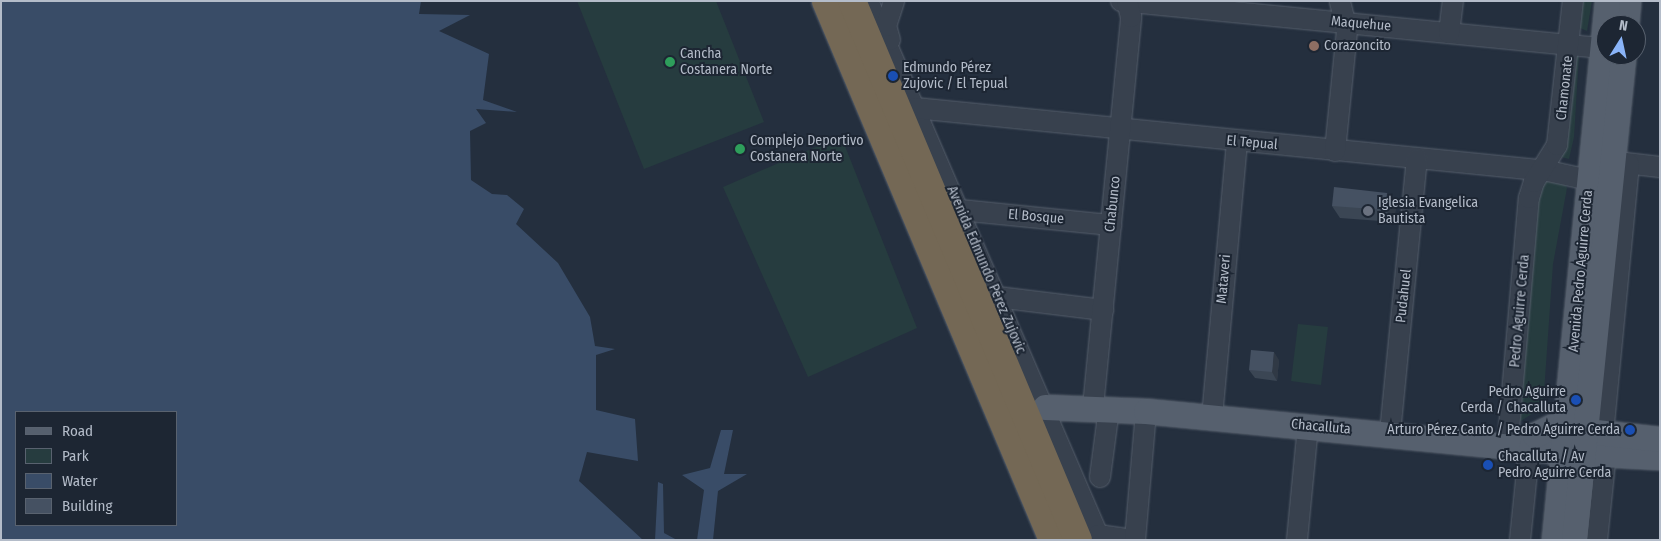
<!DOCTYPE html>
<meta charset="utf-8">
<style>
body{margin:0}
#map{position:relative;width:1661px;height:541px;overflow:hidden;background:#242f3e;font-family:"Fira Sans Condensed",sans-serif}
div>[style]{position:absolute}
.green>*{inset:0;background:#263c3f}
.water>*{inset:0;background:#394c67}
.roads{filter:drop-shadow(0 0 1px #565f6c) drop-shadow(0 0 1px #565f6c)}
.minor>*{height:20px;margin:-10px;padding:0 10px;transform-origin:10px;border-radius:10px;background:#38414e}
.major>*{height:25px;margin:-12.5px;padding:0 12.5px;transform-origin:12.5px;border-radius:12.5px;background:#56606e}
.highway>*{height:28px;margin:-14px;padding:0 14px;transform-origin:14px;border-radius:14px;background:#746855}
.wall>*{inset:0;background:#3b4654}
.shaded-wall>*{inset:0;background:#303945}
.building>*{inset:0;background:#455162}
.dots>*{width:14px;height:14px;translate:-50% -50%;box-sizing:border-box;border:2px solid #1d2633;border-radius:50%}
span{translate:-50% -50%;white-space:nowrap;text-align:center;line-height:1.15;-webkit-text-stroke:4px #1d2633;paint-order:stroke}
.street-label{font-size:14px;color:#b4bcc9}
.poi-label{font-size:14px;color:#b4bcc9}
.left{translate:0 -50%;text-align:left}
.right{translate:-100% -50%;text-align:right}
.frame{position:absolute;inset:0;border:2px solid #b4bcc9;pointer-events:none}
.legend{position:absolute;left:15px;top:411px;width:162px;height:115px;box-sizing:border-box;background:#1d2633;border:1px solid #59626f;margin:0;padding:6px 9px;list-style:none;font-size:15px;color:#b4bcc9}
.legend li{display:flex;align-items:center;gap:10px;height:25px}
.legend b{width:25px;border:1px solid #59626f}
.north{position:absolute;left:1596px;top:15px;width:50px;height:50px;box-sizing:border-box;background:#1d2633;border:1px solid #59626f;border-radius:50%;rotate:10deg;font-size:14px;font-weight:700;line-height:20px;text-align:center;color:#b4bcc9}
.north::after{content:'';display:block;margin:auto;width:18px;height:22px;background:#8ab4f8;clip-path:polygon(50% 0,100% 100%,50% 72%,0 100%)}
</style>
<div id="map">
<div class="green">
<div style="clip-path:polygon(577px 1px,716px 1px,764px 122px,644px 169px)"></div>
<div style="clip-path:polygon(1582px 1px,1592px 1px,1587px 31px,1580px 28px)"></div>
<div style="clip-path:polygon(1579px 55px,1574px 137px,1569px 159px,1557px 156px,1570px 56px)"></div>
<div style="clip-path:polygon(841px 136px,917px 328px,808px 377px,723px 187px)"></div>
<div style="clip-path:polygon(1548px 181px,1565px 183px,1567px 188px,1553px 264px,1543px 407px,1516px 424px,1536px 197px,1544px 183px)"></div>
<div style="clip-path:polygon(1298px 324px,1328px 327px,1321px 385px,1291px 381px)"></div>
</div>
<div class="water">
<div style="clip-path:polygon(evenodd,1px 1px,421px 1px,419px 14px,470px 15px,439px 31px,489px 54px,483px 100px,517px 112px,476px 109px,486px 123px,470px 131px,471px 180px,492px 194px,507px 195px,524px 209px,516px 224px,558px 263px,590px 317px,595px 346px,615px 349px,596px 355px,596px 410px,635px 419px,638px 461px,587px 452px,579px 481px,643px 540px,1px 540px,1px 1px,16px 412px,176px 412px,176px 525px,16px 525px,16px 412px)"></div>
<div style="clip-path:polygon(721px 430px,733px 430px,724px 474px,747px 474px,718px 491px,713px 540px,697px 540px,704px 490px,682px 475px,710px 468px)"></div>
<div style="clip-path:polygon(658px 482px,663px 484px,664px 533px,677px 540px,655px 540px)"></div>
</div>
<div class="roads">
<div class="minor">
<div style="left:868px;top:1px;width:587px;rotate:66.71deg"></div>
<div style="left:1121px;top:1px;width:483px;rotate:5.6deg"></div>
<div style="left:1449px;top:33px;width:32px;rotate:-83deg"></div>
<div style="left:890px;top:40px;width:15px;rotate:-106deg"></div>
<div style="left:886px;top:26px;width:26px;rotate:-72deg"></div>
<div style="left:915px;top:108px;width:636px;rotate:5.68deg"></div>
<div style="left:1548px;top:171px;width:42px;rotate:12.4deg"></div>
<div style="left:1335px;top:151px;width:122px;rotate:-84.3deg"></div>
<div style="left:1347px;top:30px;width:30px;rotate:-104deg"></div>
<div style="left:1617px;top:162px;width:43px;rotate:6.6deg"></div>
<div style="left:960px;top:210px;width:152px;rotate:5.7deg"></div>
<div style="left:997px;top:297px;width:107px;rotate:7deg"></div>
<div style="left:1093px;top:407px;width:392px;rotate:-84.4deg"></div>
<div style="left:1131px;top:17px;width:16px;rotate:-104deg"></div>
<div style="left:1212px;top:417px;width:277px;rotate:-84.8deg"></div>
<div style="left:1390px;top:433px;width:275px;rotate:-84.4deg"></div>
<div style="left:1603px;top:434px;width:271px;rotate:-84.5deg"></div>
<div style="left:1100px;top:477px;width:69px;rotate:-82.5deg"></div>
<div style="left:1098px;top:535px;width:37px;rotate:8deg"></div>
<div style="left:1135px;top:540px;width:129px;rotate:-85.1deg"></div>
<div style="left:1297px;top:540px;width:115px;rotate:-84.5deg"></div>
<div style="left:1520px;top:540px;width:79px;rotate:-84.2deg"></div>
<div style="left:1528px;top:461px;width:37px;rotate:-121deg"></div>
<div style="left:1509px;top:429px;width:232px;rotate:-85.1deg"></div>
<div style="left:1529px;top:198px;width:17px;rotate:-73deg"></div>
<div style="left:1534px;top:182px;width:44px;rotate:-58.1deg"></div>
<div style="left:1557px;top:145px;width:145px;rotate:-83.7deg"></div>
<div style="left:1597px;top:540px;width:87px;rotate:-84.1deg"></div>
</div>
<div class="major">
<div style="left:1626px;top:25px;width:24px;rotate:-85deg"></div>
<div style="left:1045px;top:407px;width:101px;rotate:2.3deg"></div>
<div style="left:1146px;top:411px;width:419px;rotate:5.6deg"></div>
<div style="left:1563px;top:452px;width:97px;rotate:3deg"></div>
<div style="left:1531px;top:448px;width:14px;rotate:-73deg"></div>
<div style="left:1535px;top:435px;width:18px;rotate:-27deg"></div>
<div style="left:1551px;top:427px;width:110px;rotate:6.3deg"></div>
<div style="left:1554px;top:540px;width:542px;rotate:-84.38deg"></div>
<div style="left:1574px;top:540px;width:487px;rotate:-84.2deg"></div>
</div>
<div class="highway">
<div style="left:826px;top:1px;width:585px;rotate:67.16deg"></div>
<div style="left:852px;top:1px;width:584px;rotate:67.25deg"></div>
</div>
</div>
<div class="wall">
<div style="clip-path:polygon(1396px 205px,1394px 222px,1340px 218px,1332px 206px)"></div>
<div style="clip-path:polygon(1279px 360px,1277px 381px,1255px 378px,1249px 370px)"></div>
</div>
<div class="shaded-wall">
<div style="clip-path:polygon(1387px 193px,1396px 205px,1394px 222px,1386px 210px)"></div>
<div style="clip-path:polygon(1274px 352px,1279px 360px,1277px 381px,1272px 372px)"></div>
</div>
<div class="building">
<div style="clip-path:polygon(1334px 187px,1387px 193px,1386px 210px,1332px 206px)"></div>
<div style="clip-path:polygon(1251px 350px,1274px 352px,1272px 372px,1249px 370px)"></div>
</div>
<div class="dots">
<div style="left:1314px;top:46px;background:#8d6e63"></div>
<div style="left:670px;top:62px;background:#2e9e5b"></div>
<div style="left:893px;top:76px;background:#1a4fb4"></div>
<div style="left:740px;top:149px;background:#2e9e5b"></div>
<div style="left:1368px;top:211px;background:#6b7280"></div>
<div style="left:1576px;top:400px;background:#1a4fb4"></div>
<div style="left:1630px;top:430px;background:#1a4fb4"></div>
<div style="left:1488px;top:465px;background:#1a4fb4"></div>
</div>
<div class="street-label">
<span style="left:1361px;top:24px;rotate:5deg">Maquehue</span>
<span style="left:1565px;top:88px;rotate:-84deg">Chamonate</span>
<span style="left:1252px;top:143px;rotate:5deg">El Tepual</span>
<span style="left:1113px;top:204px;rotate:-84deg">Chabunco</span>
<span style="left:1036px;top:217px;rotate:5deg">El Bosque</span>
<span style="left:986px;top:270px;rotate:67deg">Avenida Edmundo Pérez Zujovic</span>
<span style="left:1581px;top:271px;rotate:-85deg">Avenida Pedro Aguirre Cerda</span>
<span style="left:1224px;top:279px;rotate:-85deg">Mataveri</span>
<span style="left:1404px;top:296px;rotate:-84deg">Pudahuel</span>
<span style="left:1520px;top:311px;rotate:-85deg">Pedro Aguirre Cerda</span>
<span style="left:1321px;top:427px;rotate:5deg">Chacalluta</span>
</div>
<div class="poi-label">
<span class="left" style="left:1324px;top:46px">Corazoncito</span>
<span class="left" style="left:680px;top:62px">Cancha<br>Costanera Norte</span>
<span class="left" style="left:903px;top:76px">Edmundo Pérez<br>Zujovic / El Tepual</span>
<span class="left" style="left:750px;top:149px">Complejo Deportivo<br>Costanera Norte</span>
<span class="left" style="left:1378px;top:211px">Iglesia Evangelica<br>Bautista</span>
<span class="right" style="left:1566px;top:400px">Pedro Aguirre<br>Cerda / Chacalluta</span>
<span class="right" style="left:1620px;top:430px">Arturo Pérez Canto / Pedro Aguirre Cerda</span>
<span class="left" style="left:1498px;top:465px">Chacalluta / Av<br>Pedro Aguirre Cerda</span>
</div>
<div class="frame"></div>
<ul class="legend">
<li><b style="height:6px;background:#56606e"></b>Road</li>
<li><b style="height:14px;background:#263c3f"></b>Park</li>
<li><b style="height:14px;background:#394c67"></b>Water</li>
<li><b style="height:14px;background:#455162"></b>Building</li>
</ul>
<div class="north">N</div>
</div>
